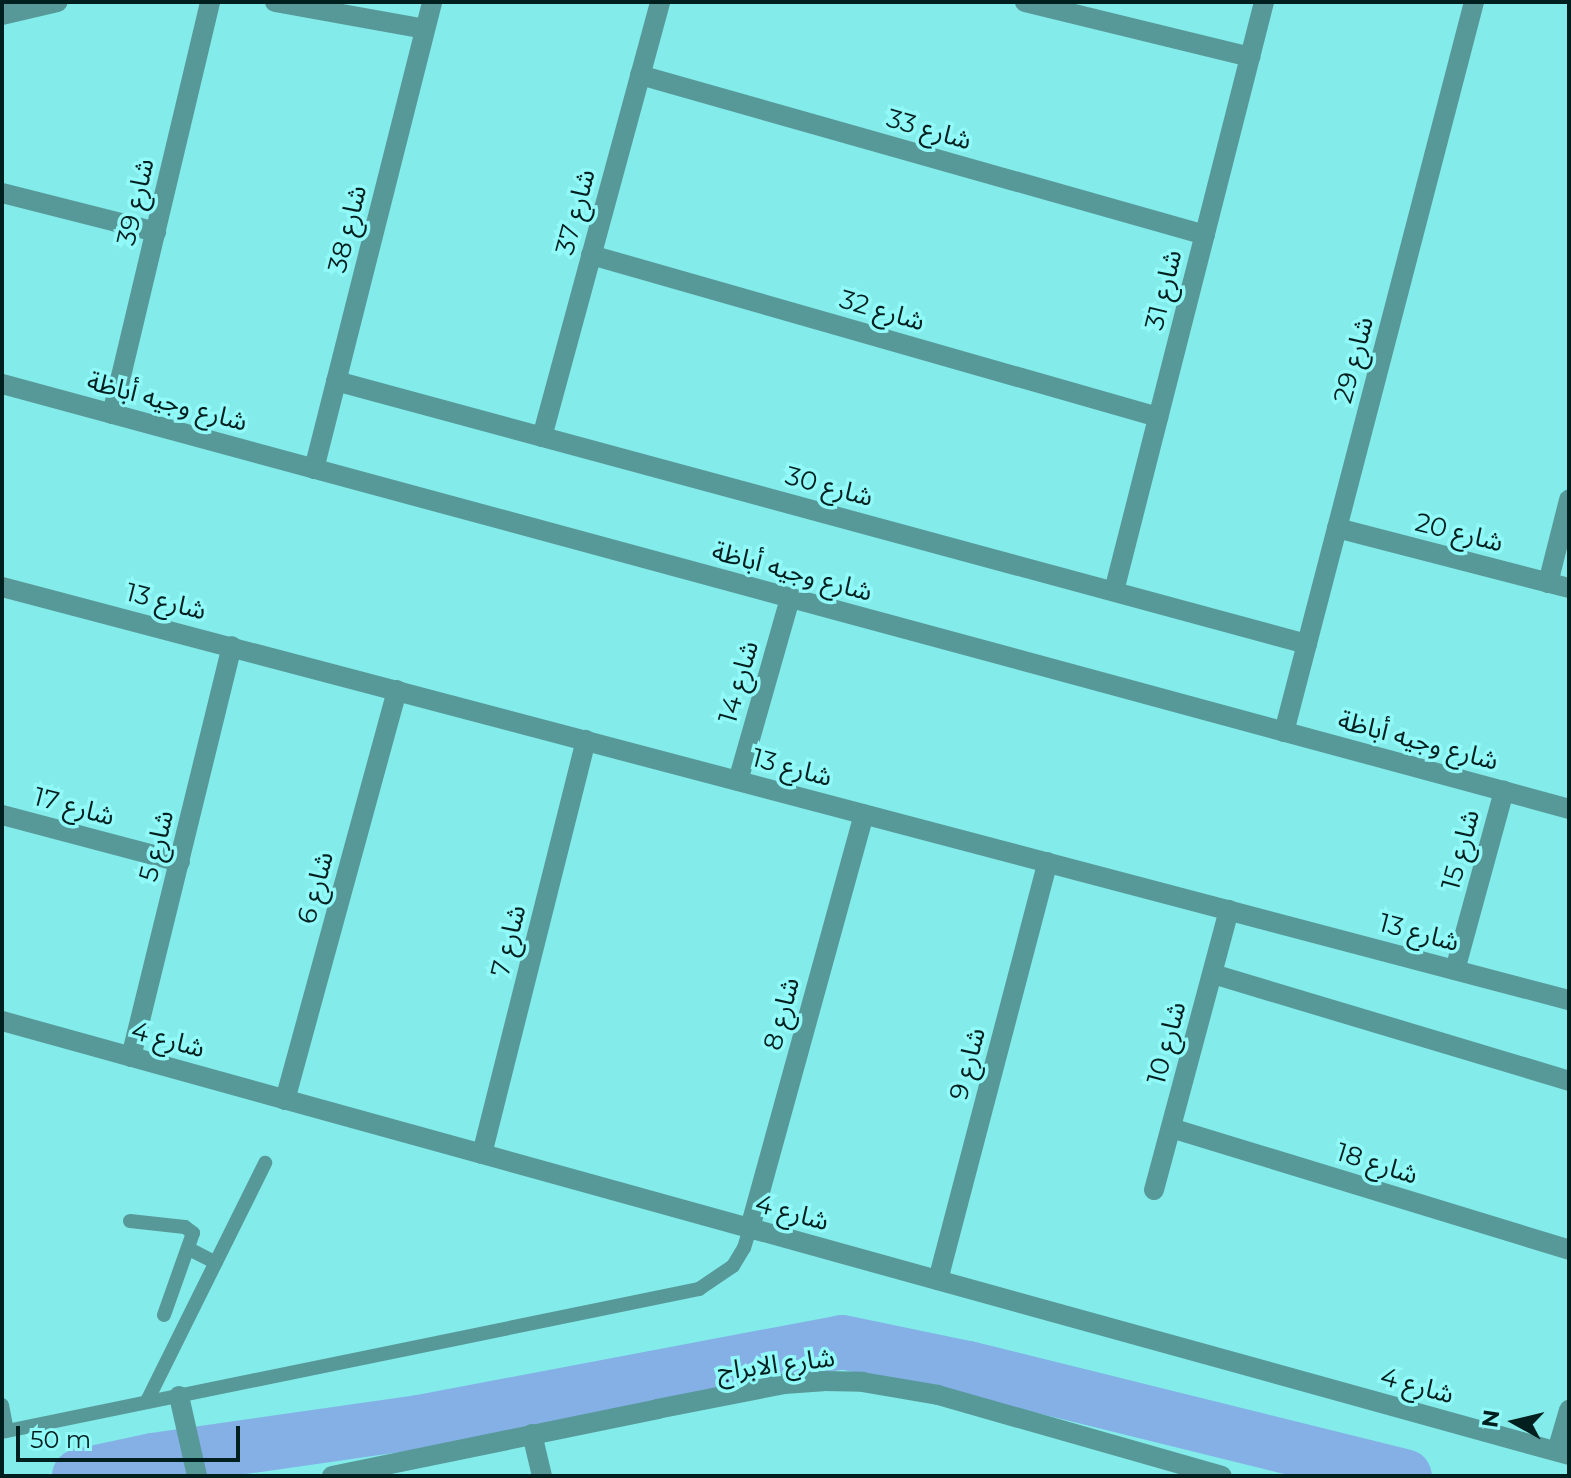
<!DOCTYPE html>
<meta charset="utf-8">
<style>
body{margin:0}
#map{position:relative;width:1571px;height:1478px;overflow:hidden;background:#83ebea;font-family:Montserrat,"Noto Sans Arabic",sans-serif}
div>[style]{position:absolute}
.river>*{height:54px;margin:-27px;padding:0 27px;transform-origin:27px;border-radius:27px;background:#84b0e5}
.service>*{height:14px;margin:-7px;padding:0 7px;transform-origin:7px;border-radius:7px;background:#579998}
.minor>*{height:20px;margin:-10px;padding:0 10px;transform-origin:10px;border-radius:10px;background:#579998}
.tertiary>*{height:20px;margin:-10px;padding:0 10px;transform-origin:10px;border-radius:10px;background:#579998}
span{translate:-50% -50%;white-space:nowrap;text-align:center;line-height:1.15;-webkit-text-stroke:7px #91f9f7;paint-order:stroke}
.street-label{font-size:26px;color:#002020}
.frame{position:absolute;inset:0;border:4px solid #002020;pointer-events:none}
.north{position:absolute;left:1475px;top:1382px;width:80px;height:80px;-webkit-text-stroke:6px #91f9f7;paint-order:stroke;rotate:278deg;font-size:22px;font-weight:700;line-height:32px;text-align:center;color:#002020}
.north::after{content:'';display:block;margin:auto;width:28px;height:36px;background:#002020;clip-path:polygon(50% 0,100% 100%,50% 72%,0 100%)}
.scale{position:absolute;left:16px;top:1426px;width:224px;height:36px;box-sizing:border-box;border:4px solid #002020;border-top:0;padding-left:10px;font-size:24px;line-height:28px;white-space:nowrap;color:#002020;-webkit-text-stroke:6px #91f9f7;paint-order:stroke}
</style>
<div id="map">
<div class="river">
<div style="left:79px;top:1476px;width:76px;rotate:-12.2deg"></div>
<div style="left:153px;top:1460px;width:269px;rotate:-8.1deg"></div>
<div style="left:419px;top:1422px;width:430px;rotate:-10.7deg"></div>
<div style="left:842px;top:1342px;width:129px;rotate:11.7deg"></div>
<div style="left:968px;top:1368px;width:450px;rotate:13.9deg"></div>
</div>
<div class="service">
<div style="left:130px;top:1221px;width:55px;rotate:6.2deg"></div>
<div style="left:185px;top:1227px;width:10px;rotate:37deg"></div>
<div style="left:193px;top:1233px;width:87px;rotate:109.5deg"></div>
<div style="left:189px;top:1249px;width:30px;rotate:27deg"></div>
<div style="left:147px;top:1401px;width:266px;rotate:-63.6deg"></div>
<div style="left:2px;top:1405px;width:26px;rotate:79deg"></div>
<div style="left:2px;top:1432px;width:712px;rotate:-11.59deg"></div>
<div style="left:699px;top:1289px;width:41px;rotate:-34.1deg"></div>
<div style="left:733px;top:1266px;width:21px;rotate:-59deg"></div>
<div style="left:744px;top:1248px;width:21px;rotate:-73deg"></div>
</div>
<div class="minor">
<div style="left:275px;top:2px;width:152px;rotate:10.2deg"></div>
<div style="left:1025px;top:2px;width:232px;rotate:13.7deg"></div>
<div style="left:2px;top:15px;width:57px;rotate:-13.1deg"></div>
<div style="left:640px;top:75px;width:587px;rotate:15.81deg"></div>
<div style="left:2px;top:193px;width:159px;rotate:14.2deg"></div>
<div style="left:591px;top:255px;width:590px;rotate:15.95deg"></div>
<div style="left:336px;top:381px;width:1006px;rotate:15.16deg"></div>
<div style="left:2px;top:384px;width:1624px;rotate:15.17deg"></div>
<div style="left:112px;top:414px;width:423px;rotate:-76.6deg"></div>
<div style="left:542px;top:437px;width:451px;rotate:-74.8deg"></div>
<div style="left:314px;top:469px;width:482px;rotate:-75.8deg"></div>
<div style="left:1337px;top:528px;width:240px;rotate:14.5deg"></div>
<div style="left:1548px;top:583px;width:86px;rotate:-75.8deg"></div>
<div style="left:2px;top:587px;width:1621px;rotate:14.77deg"></div>
<div style="left:1114px;top:591px;width:608px;rotate:-75.71deg"></div>
<div style="left:1284px;top:732px;width:754px;rotate:-75.41deg"></div>
<div style="left:738px;top:781px;width:190px;rotate:-74.1deg"></div>
<div style="left:2px;top:815px;width:184px;rotate:14.8deg"></div>
<div style="left:1455px;top:970px;width:186px;rotate:-74.7deg"></div>
<div style="left:1213px;top:974px;width:372px;rotate:16.7deg"></div>
<div style="left:131px;top:1057px;width:423px;rotate:-76.2deg"></div>
<div style="left:285px;top:1100px;width:425px;rotate:-74.7deg"></div>
<div style="left:1171px;top:1128px;width:416px;rotate:17deg"></div>
<div style="left:482px;top:1154px;width:427px;rotate:-75.9deg"></div>
<div style="left:1154px;top:1190px;width:290px;rotate:-75deg"></div>
<div style="left:750px;top:1228px;width:429px;rotate:-74.6deg"></div>
<div style="left:938px;top:1280px;width:432px;rotate:-75.3deg"></div>
<div style="left:179px;top:1396px;width:82px;rotate:77.3deg"></div>
<div style="left:532px;top:1434px;width:43px;rotate:76.6deg"></div>
<div style="left:1557px;top:1451px;width:43px;rotate:-73.7deg"></div>
<div style="left:332px;top:1476px;width:332px;rotate:-11.6deg"></div>
<div style="left:657px;top:1409px;width:129px;rotate:-11.1deg"></div>
<div style="left:784px;top:1384px;width:39px;rotate:-4deg"></div>
<div style="left:823px;top:1381px;width:39px;rotate:1deg"></div>
<div style="left:862px;top:1382px;width:77px;rotate:9.7deg"></div>
<div style="left:938px;top:1395px;width:295px;rotate:15.9deg"></div>
</div>
<div class="tertiary">
<div style="left:2px;top:1021px;width:1626px;rotate:15.48deg"></div>
</div>
<div class="street-label">
<span style="left:929px;top:130px;rotate:16deg">شارع 33</span>
<span style="left:136px;top:202px;rotate:-77deg">شارع 39</span>
<span style="left:576px;top:212px;rotate:-75deg">شارع 37</span>
<span style="left:348px;top:229px;rotate:-76deg">شارع 38</span>
<span style="left:1164px;top:290px;rotate:-76deg">شارع 31</span>
<span style="left:882px;top:311px;rotate:16deg">شارع 32</span>
<span style="left:1354px;top:360px;rotate:-75deg">شارع 29</span>
<span style="left:167px;top:402px;rotate:15deg">شارع وجيه أباظة</span>
<span style="left:829px;top:487px;rotate:15deg">شارع 30</span>
<span style="left:1459px;top:533px;rotate:14deg">شارع 20</span>
<span style="left:792px;top:572px;rotate:15deg">شارع وجيه أباظة</span>
<span style="left:166px;top:602px;rotate:14deg">شارع 13</span>
<span style="left:739px;top:682px;rotate:-74deg">شارع 14</span>
<span style="left:1418px;top:741px;rotate:15deg">شارع وجيه أباظة</span>
<span style="left:792px;top:768px;rotate:15deg">شارع 13</span>
<span style="left:74px;top:807px;rotate:15deg">شارع 17</span>
<span style="left:157px;top:846px;rotate:-76deg">شارع 5</span>
<span style="left:1461px;top:850px;rotate:-75deg">شارع 15</span>
<span style="left:316px;top:888px;rotate:-75deg">شارع 6</span>
<span style="left:1419px;top:933px;rotate:15deg">شارع 13</span>
<span style="left:509px;top:941px;rotate:-76deg">شارع 7</span>
<span style="left:782px;top:1014px;rotate:-75deg">شارع 8</span>
<span style="left:168px;top:1040px;rotate:15deg">شارع 4</span>
<span style="left:1167px;top:1043px;rotate:-75deg">شارع 10</span>
<span style="left:968px;top:1064px;rotate:-75deg">شارع 9</span>
<span style="left:1377px;top:1164px;rotate:17deg">شارع 18</span>
<span style="left:792px;top:1213px;rotate:15deg">شارع 4</span>
<span style="left:776px;top:1365px;rotate:-7deg">شارع الابراج</span>
<span style="left:1417px;top:1386px;rotate:15deg">شارع 4</span>
</div>
<div class="frame"></div>
<div class="north">N</div>
<div class="scale">50 m</div>
</div>
